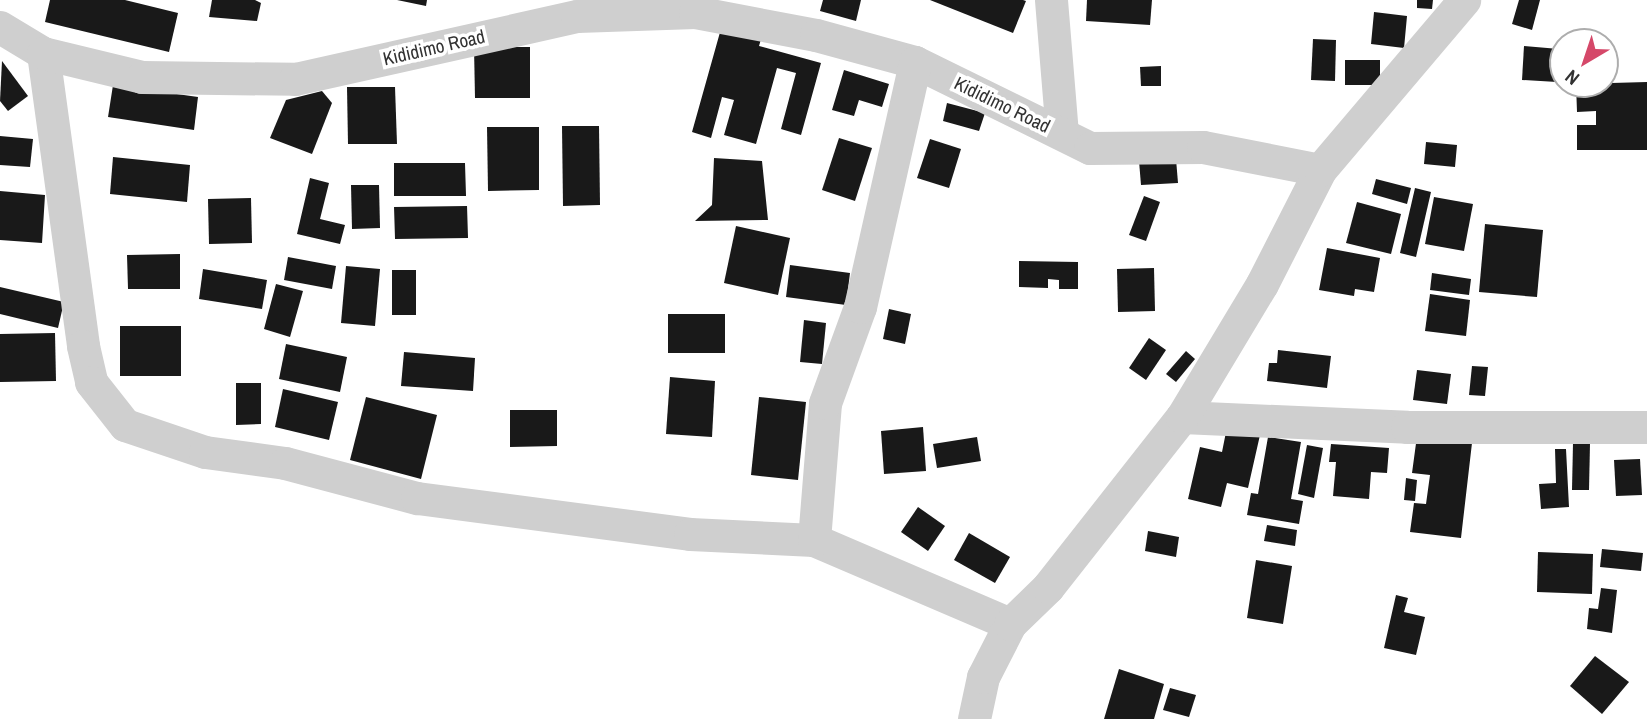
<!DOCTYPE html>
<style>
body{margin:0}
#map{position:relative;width:1647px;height:719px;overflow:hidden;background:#fff;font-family:"Archivo Narrow",sans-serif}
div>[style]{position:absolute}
.building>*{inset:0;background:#191919}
.minor>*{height:33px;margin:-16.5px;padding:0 16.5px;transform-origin:16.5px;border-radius:16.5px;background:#cfcfcf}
span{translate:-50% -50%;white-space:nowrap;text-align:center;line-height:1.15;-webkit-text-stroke:7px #fff;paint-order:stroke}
.street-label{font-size:19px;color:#323232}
.north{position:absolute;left:1549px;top:28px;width:70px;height:70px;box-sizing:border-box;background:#fff;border:2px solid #adadad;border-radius:50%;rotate:219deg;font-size:19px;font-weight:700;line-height:28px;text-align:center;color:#323232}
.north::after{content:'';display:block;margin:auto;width:24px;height:32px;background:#d54869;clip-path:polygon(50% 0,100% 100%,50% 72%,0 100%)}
</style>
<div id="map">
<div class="building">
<div style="clip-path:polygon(50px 0,125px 0,178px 13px,169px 52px,45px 22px)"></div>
<div style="clip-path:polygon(212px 0,255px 0,261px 3px,257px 21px,209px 17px)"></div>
<div style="clip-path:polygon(397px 0,427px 0,426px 6px)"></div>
<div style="clip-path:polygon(823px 0,861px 0,856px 21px,820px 11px)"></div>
<div style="clip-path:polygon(930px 0,1023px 0,1026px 1px,1013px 33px)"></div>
<div style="clip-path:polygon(1087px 0,1152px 0,1150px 25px,1086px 21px)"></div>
<div style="clip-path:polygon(1417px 0,1433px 0,1432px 9px,1417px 8px)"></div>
<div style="clip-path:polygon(1519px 0,1540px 0,1532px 30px,1512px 24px)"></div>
<div style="clip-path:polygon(1374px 12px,1407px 16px,1404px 48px,1371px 44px)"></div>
<div style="clip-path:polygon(724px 18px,764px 29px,759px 46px,821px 63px,801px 135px,781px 129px,796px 73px,777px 68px,756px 144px,724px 135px,734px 100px,722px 97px,711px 138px,692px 132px)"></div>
<div style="clip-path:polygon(1313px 39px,1336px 40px,1335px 81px,1311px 80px)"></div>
<div style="clip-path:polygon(1524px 46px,1559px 49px,1557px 82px,1522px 80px)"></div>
<div style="clip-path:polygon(474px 47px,530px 47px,530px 98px,475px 98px)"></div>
<div style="clip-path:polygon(1345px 60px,1380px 60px,1380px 85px,1345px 85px)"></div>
<div style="clip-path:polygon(2px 61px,28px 96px,8px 111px,0 101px)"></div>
<div style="clip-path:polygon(1161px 66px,1161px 86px,1141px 86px,1140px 67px)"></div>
<div style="clip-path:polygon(844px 70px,889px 84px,882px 107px,859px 100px,854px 116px,832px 110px)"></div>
<div style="clip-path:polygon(1647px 82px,1647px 150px,1577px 150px,1577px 125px,1596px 125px,1596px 111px,1577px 112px,1576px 84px)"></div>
<div style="clip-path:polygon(113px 85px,198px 97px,194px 130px,108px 117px)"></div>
<div style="clip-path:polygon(347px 87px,395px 87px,397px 144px,348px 144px)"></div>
<div style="clip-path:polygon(322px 91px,332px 103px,312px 154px,270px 138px,286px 100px)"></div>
<div style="clip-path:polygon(947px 103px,985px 113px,979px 131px,943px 121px)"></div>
<div style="clip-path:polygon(562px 126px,599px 126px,600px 205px,563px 206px)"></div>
<div style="clip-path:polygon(487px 127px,539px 127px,539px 190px,488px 191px)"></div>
<div style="clip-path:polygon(0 136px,33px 139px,30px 167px,0 165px)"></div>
<div style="clip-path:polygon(839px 138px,872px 148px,855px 201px,822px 190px)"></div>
<div style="clip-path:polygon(930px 139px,961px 149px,949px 188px,917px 178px)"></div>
<div style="clip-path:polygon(1426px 142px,1457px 145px,1455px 167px,1424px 164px)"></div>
<div style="clip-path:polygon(113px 157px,190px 165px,187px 202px,110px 194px)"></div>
<div style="clip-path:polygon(714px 158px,762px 161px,768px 220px,695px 221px,712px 205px)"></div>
<div style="clip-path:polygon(1176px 159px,1178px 183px,1141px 185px,1139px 161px)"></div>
<div style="clip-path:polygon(394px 163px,465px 163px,466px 196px,394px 196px)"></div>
<div style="clip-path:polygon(310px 178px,329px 183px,320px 219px,345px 225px,340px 244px,297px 234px)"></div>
<div style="clip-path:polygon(1376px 179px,1411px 188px,1407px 204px,1372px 194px)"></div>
<div style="clip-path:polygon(351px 185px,379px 185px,380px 228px,352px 229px)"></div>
<div style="clip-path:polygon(1415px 188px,1431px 192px,1416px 257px,1400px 253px)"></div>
<div style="clip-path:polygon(0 191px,45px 195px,42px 243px,0 240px)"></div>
<div style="clip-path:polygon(1144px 196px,1160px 202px,1146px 241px,1129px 235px)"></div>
<div style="clip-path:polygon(1434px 197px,1473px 204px,1464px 251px,1425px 244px)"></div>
<div style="clip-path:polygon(251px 198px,252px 243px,209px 244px,208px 199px)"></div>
<div style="clip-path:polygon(1357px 202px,1401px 214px,1391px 254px,1346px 243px)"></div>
<div style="clip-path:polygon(467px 206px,468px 238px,395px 239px,394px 207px)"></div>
<div style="clip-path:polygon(1485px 224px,1543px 230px,1537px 297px,1479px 292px)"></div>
<div style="clip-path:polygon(736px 226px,790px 238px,778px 295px,724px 283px)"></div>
<div style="clip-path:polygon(1327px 248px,1380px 258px,1374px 292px,1355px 289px,1354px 296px,1319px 290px)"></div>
<div style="clip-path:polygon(180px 254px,180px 289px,128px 289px,127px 255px)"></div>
<div style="clip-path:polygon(288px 257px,336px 266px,332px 289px,284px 280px)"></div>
<div style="clip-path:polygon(1019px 261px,1078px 262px,1078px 289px,1059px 289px,1059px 280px,1048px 279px,1048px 288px,1019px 287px)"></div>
<div style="clip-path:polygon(790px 265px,850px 273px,846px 305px,786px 297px)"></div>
<div style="clip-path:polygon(346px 266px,380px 269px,375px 326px,341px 323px)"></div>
<div style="clip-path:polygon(1154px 268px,1155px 311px,1118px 312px,1117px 269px)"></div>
<div style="clip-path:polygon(203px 269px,267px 280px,262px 309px,199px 299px)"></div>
<div style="clip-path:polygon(392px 270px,416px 270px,416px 315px,392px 315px)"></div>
<div style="clip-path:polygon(1432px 273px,1471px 279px,1469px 295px,1430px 290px)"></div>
<div style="clip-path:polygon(276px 284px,303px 291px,290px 337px,264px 329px)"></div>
<div style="clip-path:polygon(0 287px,64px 302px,58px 328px,0 314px)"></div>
<div style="clip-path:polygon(1430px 294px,1470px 300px,1466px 336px,1425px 331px)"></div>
<div style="clip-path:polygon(889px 309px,911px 314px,905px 344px,883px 339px)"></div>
<div style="clip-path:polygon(668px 314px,725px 314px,725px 353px,668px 353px)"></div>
<div style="clip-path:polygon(804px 320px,826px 323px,822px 364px,800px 362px)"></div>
<div style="clip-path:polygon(120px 326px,181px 326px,181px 376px,120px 376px)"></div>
<div style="clip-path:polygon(55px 333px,56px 381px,0 382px,0 334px)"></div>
<div style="clip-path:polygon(1149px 338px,1166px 350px,1146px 380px,1129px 368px)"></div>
<div style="clip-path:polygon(286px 344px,347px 357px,340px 392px,279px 379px)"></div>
<div style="clip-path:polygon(1278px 350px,1331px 356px,1327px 388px,1267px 381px,1269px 363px,1277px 363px)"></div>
<div style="clip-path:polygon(1186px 351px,1195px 359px,1176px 382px,1166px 374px)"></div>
<div style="clip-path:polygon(404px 352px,475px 358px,473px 391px,401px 386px)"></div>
<div style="clip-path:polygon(1472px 366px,1488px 367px,1485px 396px,1469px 395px)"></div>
<div style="clip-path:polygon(1417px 370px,1451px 374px,1447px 404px,1413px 400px)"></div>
<div style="clip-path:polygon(670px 377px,715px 381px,712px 437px,666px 434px)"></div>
<div style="clip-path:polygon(236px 383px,261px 383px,261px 424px,236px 425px)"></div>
<div style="clip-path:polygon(283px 389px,338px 402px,329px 440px,275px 427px)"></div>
<div style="clip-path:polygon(366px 397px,437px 415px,421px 479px,350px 460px)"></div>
<div style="clip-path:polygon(759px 397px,806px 402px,798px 480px,751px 475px)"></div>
<div style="clip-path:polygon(510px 410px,557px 410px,557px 446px,510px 447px)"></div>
<div style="clip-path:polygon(923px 427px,926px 471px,884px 474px,881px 431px)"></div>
<div style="clip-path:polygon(1227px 427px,1260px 435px,1248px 488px,1227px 483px,1221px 507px,1188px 499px,1200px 447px,1222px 452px)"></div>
<div style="clip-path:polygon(1417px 436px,1472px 443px,1461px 538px,1410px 532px,1414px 503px,1426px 504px,1430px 475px,1412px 473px)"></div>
<div style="clip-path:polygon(977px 437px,981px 461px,937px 468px,933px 444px)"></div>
<div style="clip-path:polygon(1268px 437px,1301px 442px,1291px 499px,1303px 501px,1299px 524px,1247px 515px,1251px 493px,1258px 494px)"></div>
<div style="clip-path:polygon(1573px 443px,1590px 443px,1589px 490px,1572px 490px)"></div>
<div style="clip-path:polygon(1331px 444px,1389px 448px,1387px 473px,1371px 472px,1369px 499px,1333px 496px,1336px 462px,1329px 462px)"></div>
<div style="clip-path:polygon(1307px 445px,1323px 448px,1314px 498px,1298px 494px)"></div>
<div style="clip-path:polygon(1555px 449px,1566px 449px,1569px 507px,1541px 509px,1539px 484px,1556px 483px)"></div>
<div style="clip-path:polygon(1640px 459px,1642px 495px,1616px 496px,1614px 460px)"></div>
<div style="clip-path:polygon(1406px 478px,1417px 480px,1415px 501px,1404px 500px)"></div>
<div style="clip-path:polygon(918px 507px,945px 526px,928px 551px,901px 532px)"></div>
<div style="clip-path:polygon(1267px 525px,1297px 530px,1295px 546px,1264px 541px)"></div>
<div style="clip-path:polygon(1148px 531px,1179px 537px,1176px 557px,1145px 551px)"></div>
<div style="clip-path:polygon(969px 533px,1010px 557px,995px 583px,954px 560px)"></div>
<div style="clip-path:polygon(1602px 549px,1643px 553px,1641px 571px,1600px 567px)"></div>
<div style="clip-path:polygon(1538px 552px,1593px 554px,1592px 594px,1537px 592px)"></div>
<div style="clip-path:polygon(1256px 560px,1292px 566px,1283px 624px,1247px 618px)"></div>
<div style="clip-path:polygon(1601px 588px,1617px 590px,1612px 633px,1587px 629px,1589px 608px,1598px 609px)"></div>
<div style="clip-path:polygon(1396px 595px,1408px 598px,1404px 612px,1425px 617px,1416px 655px,1384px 648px)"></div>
<div style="clip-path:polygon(1595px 656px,1629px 682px,1602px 714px,1570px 686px)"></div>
<div style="clip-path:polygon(1119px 669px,1164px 684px,1154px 719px,1104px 719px)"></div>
<div style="clip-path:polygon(1170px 688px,1196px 695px,1189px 717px,1163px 710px)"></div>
</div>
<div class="minor">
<div style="left:1051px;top:0;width:134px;rotate:85.3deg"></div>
<div style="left:0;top:27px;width:50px;rotate:31.2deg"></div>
<div style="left:43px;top:53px;width:296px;rotate:82.2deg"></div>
<div style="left:83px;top:346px;width:37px;rotate:77deg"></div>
<div style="left:91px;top:382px;width:55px;rotate:51.7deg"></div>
<div style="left:125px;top:425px;width:84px;rotate:18.6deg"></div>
<div style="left:205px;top:452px;width:81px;rotate:7.8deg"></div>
<div style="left:285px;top:463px;width:137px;rotate:14.9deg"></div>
<div style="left:417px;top:498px;width:275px;rotate:7.5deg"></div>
<div style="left:690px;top:534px;width:124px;rotate:2.8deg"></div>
<div style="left:814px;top:540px;width:213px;rotate:23.2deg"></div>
<div style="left:43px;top:53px;width:102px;rotate:13.6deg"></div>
<div style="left:142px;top:77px;width:153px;rotate:0.7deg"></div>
<div style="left:295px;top:79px;width:289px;rotate:-12.6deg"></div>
<div style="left:577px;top:16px;width:118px;rotate:-1.9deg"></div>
<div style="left:695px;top:12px;width:123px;rotate:10.8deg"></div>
<div style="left:816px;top:35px;width:103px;rotate:15.3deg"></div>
<div style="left:915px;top:62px;width:195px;rotate:26.2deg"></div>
<div style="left:1090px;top:148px;width:113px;rotate:-0.5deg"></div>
<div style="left:1203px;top:147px;width:119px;rotate:11.1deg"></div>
<div style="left:1182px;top:417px;width:225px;rotate:2.5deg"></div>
<div style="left:1407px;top:427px;width:240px"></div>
<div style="left:814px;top:540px;width:137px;rotate:-85.4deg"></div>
<div style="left:825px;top:403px;width:102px;rotate:-70deg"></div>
<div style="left:860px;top:307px;width:251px;rotate:-77.3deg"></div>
<div style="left:974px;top:719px;width:43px;rotate:-77.9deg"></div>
<div style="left:983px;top:677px;width:59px;rotate:-63deg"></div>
<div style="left:1010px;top:624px;width:53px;rotate:-44.2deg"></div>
<div style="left:1048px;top:587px;width:216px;rotate:-51.8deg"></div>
<div style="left:1182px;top:417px;width:155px;rotate:-59deg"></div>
<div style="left:1262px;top:284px;width:128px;rotate:-63deg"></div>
<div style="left:1320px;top:170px;width:223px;rotate:-49.7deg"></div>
</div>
<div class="street-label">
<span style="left:434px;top:48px;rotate:-13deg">Kididimo Road</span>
<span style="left:1002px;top:105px;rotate:26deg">Kididimo Road</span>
</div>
<div class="north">N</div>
</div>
